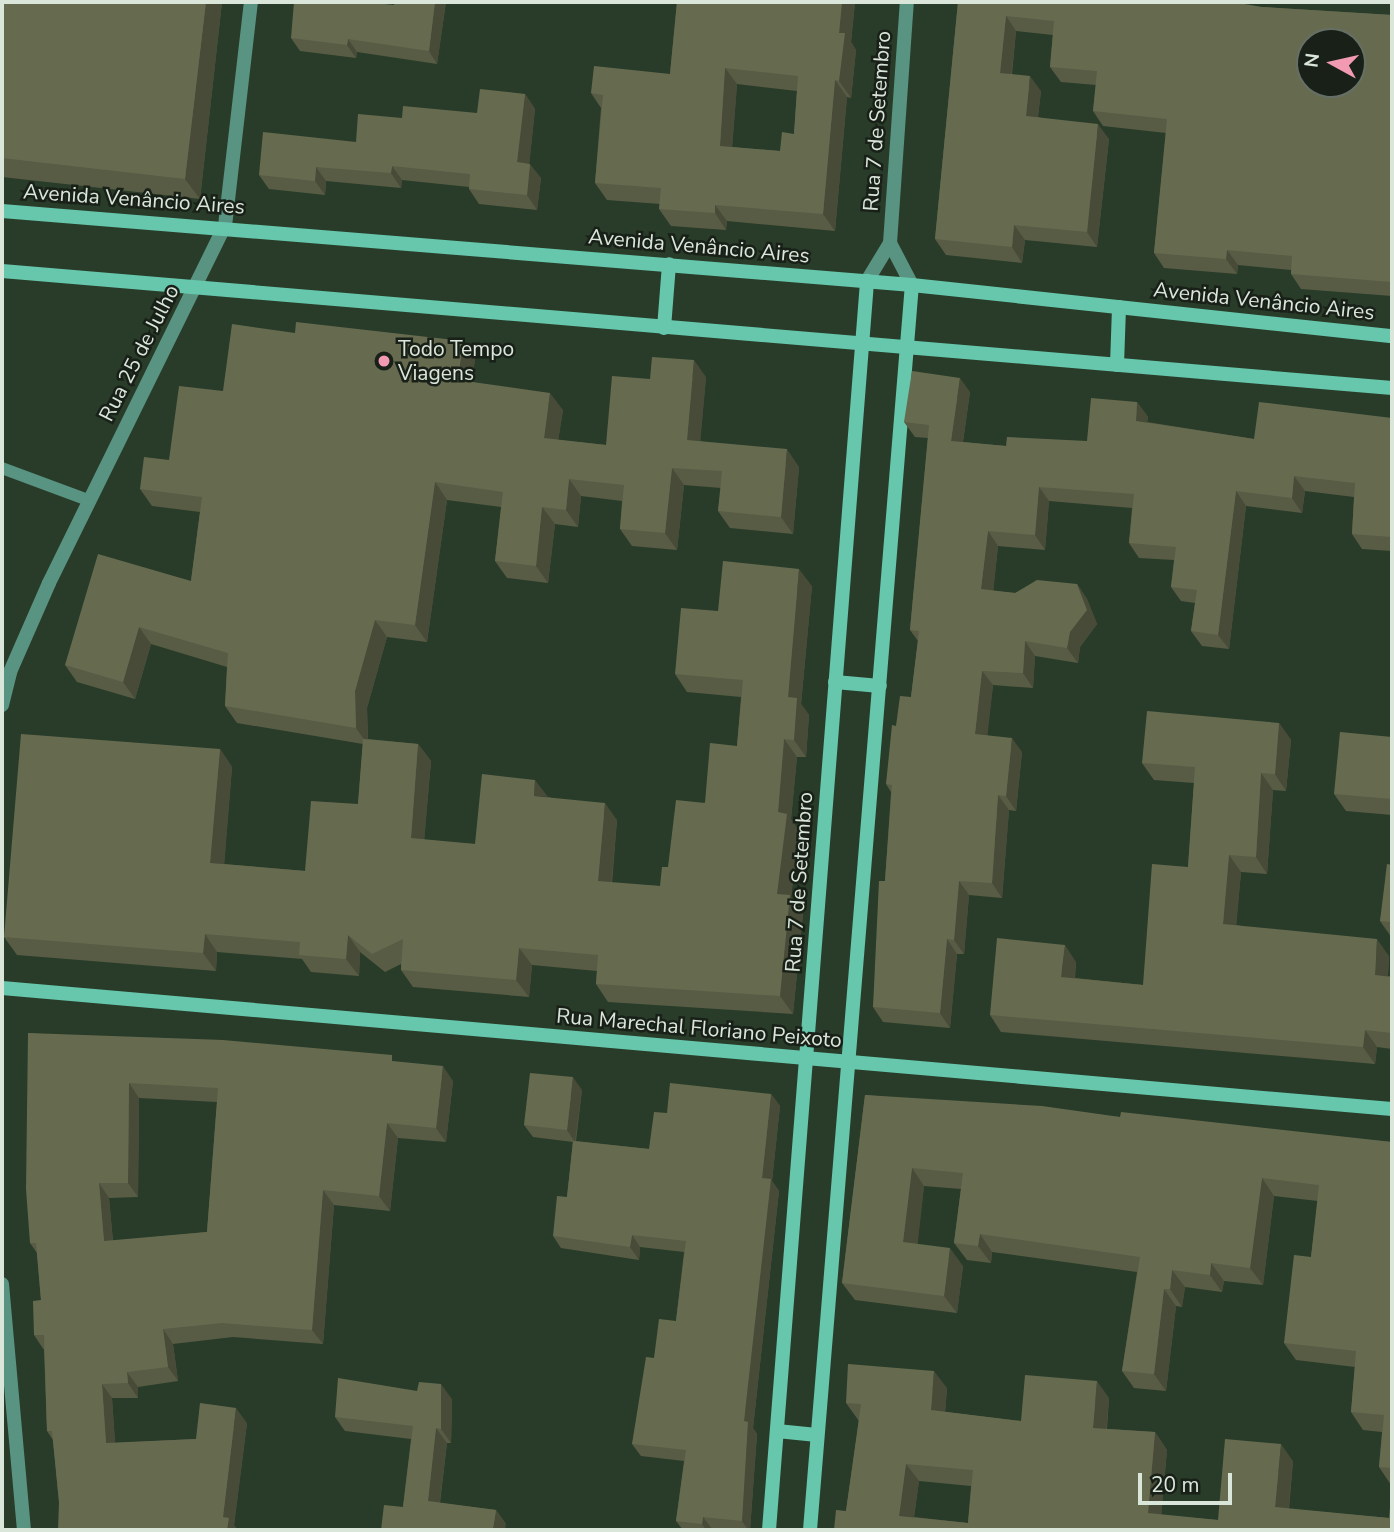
<!DOCTYPE html>
<meta charset="utf-8">
<style>
body{margin:0}
#map{position:relative;width:1394px;height:1532px;overflow:hidden;background:#293c29;font-family:"Nunito Sans",sans-serif}
div>[style]{position:absolute}
.lane>*{height:12px;margin:-6px;padding:0 6px;transform-origin:6px;border-radius:6px;background:#599382}
.street>*{height:14px;margin:-7px;padding:0 7px;transform-origin:7px;border-radius:7px;background:#599382}
.secondary>*{height:14px;margin:-7px;padding:0 7px;transform-origin:7px;border-radius:7px;background:#66c7ac}
.wall>*{inset:0;background:#585c45}
.shaded-wall>*{inset:0;background:#474b38}
.building>*{inset:0;background:#666b50}
.dots>*{width:19px;height:19px;translate:-50% -50%;box-sizing:border-box;border:4px solid #182018;border-radius:50%}
span{translate:-50% -50%;white-space:nowrap;text-align:center;line-height:1.15;-webkit-text-stroke:5px #182018;paint-order:stroke}
.street-label{font-size:21px;color:#dbe6da}
.poi-label{font-size:21px;color:#dbe6da}
.left{translate:0 -50%;text-align:left}
.frame{position:absolute;inset:0;border:4px solid #dbe6da;pointer-events:none}
.north{position:absolute;left:1296px;top:28px;width:70px;height:70px;box-sizing:border-box;background:#182018;border:2px solid #666f66;border-radius:50%;rotate:278deg;font-size:19px;font-weight:700;line-height:28px;text-align:center;color:#dbe6da}
.north::after{content:'';display:block;margin:auto;width:24px;height:32px;background:#f19ab1;clip-path:polygon(50% 0,100% 100%,50% 72%,0 100%)}
.scale{position:absolute;left:1138px;top:1473px;width:94px;height:32px;box-sizing:border-box;border:4px solid #dbe6da;border-top:0;padding-left:9px;font-size:21px;line-height:24px;white-space:nowrap;color:#dbe6da;-webkit-text-stroke:5px #182018;paint-order:stroke}
</style>
<div id="map">
<div class="lane">
<div style="left:2px;top:468px;width:92px;rotate:20.4deg"></div>
</div>
<div class="street">
<div style="left:890px;top:243px;width:47px;rotate:62.4deg"></div>
<div style="left:867px;top:281px;width:44px;rotate:-58.8deg"></div>
<div style="left:890px;top:243px;width:242px;rotate:-86deg"></div>
<div style="left:2px;top:705px;width:34px;rotate:-76deg"></div>
<div style="left:10px;top:672px;width:97px;rotate:-66.3deg"></div>
<div style="left:49px;top:583px;width:398px;rotate:-63.8deg"></div>
<div style="left:225px;top:226px;width:226px;rotate:-83.4deg"></div>
<div style="left:2px;top:1284px;width:247px;rotate:84.9deg"></div>
</div>
<div class="secondary">
<div style="left:2px;top:211px;width:913px;rotate:4.65deg"></div>
<div style="left:912px;top:285px;width:483px;rotate:6.1deg"></div>
<div style="left:2px;top:271px;width:1395px;rotate:4.81deg"></div>
<div style="left:664px;top:328px;width:64px;rotate:-85.5deg"></div>
<div style="left:1117px;top:365px;width:58px;rotate:-88deg"></div>
<div style="left:835px;top:682px;width:45px;rotate:5.1deg"></div>
<div style="left:2px;top:988px;width:1395px;rotate:4.98deg"></div>
<div style="left:777px;top:1431px;width:40px;rotate:5.7deg"></div>
<div style="left:769px;top:1530px;width:1253px;rotate:-85.51deg"></div>
<div style="left:810px;top:1530px;width:1249px;rotate:-85.32deg"></div>
</div>
<div class="wall">
<div style="clip-path:polygon(2px 2px,222px 2px,200px 199px,2px 177px)"></div>
<div style="clip-path:polygon(395px 2px,446px 2px,437px 64px,357px 52px,356px 58px,300px 51px,291px 38px,394px 5px)"></div>
<div style="clip-path:polygon(evenodd,677px 2px,855px 2px,851px 42px,856px 50px,851px 98px,847px 97px,835px 231px,727px 221px,726px 230px,671px 226px,659px 209px,660px 204px,607px 200px,595px 183px,601px 108px,591px 93px,670px 74px,677px 2px,737px 84px,797px 91px,794px 134px,780px 151px,732px 147px,737px 84px)"></div>
<div style="clip-path:polygon(958px 2px,1262px 7px,1392px 15px,1392px 296px,1301px 289px,1291px 274px,1291px 270px,1238px 265px,1237px 274px,1164px 268px,1154px 253px,1166px 133px,1103px 126px,1093px 111px,1096px 85px,1061px 82px,1050px 67px,1053px 35px,1016px 31px,1012px 74px,1041px 91px,1038px 117px,1109px 139px,1097px 247px,1025px 240px,1022px 263px,946px 255px,935px 239px)"></div>
<div style="clip-path:polygon(525px 94px,535px 109px,529px 164px,541px 178px,537px 210px,479px 204px,469px 189px,469px 187px,402px 180px,401px 188px,326px 181px,325px 195px,269px 189px,259px 175px,356px 142px,477px 113px)"></div>
<div style="clip-path:polygon(295px 333px,463px 341px,475px 358px,472px 382px,563px 410px,558px 440px,606px 445px,650px 379px,706px 377px,700px 441px,799px 467px,793px 534px,730px 528px,718px 511px,721px 488px,684px 485px,677px 550px,632px 546px,620px 529px,622px 501px,581px 496px,578px 527px,555px 524px,548px 583px,507px 578px,495px 561px,501px 507px,447px 500px,427px 642px,387px 637px,367px 708px,368px 739px,418px 744px,431px 761px,424px 840px,475px 844px,548px 797px,617px 820px,612px 883px,660px 886px,668px 867px,737px 746px,741px 697px,687px 692px,675px 674px,718px 611px,812px 586px,801px 704px,809px 715px,806px 757px,797px 757px,791px 819px,799px 831px,791px 897px,803px 913px,793px 1014px,608px 1002px,596px 984px,597px 971px,532px 965px,529px 997px,413px 987px,401px 970px,401px 964px,385px 972px,360px 952px,359px 976px,311px 972px,302px 959px,217px 952px,216px 971px,17px 955px,4px 937px,220px 749px,232px 767px,224px 864px,305px 871px,358px 804px,363px 744px,237px 723px,225px 706px,227px 667px,151px 644px,135px 699px,77px 682px,65px 665px,191px 581px,200px 512px,152px 506px,140px 489px,169px 460px,223px 391px)"></div>
<div style="clip-path:polygon(970px 392px,963px 442px,1006px 446px,1087px 441px,1137px 402px,1148px 417px,1147px 422px,1254px 439px,1392px 418px,1392px 551px,1362px 549px,1352px 534px,1354px 497px,1305px 491px,1302px 513px,1246px 506px,1229px 649px,1202px 646px,1191px 631px,1195px 603px,1181px 601px,1171px 587px,1174px 560px,1139px 558px,1129px 543px,1132px 508px,1049px 501px,1045px 550px,998px 546px,993px 591px,1015px 593px,1077px 584px,1087px 599px,1097px 624px,1080px 647px,1078px 663px,1035px 656px,1033px 688px,993px 685px,987px 735px,1022px 752px,1016px 811px,1009px 810px,1002px 898px,969px 895px,964px 954px,957px 954px,950px 1028px,883px 1022px,873px 1007px,885px 881px,891px 792px,886px 784px,896px 726px,911px 697px,918px 641px,910px 630px,928px 438px,915px 437px,904px 422px)"></div>
<div style="clip-path:polygon(1279px 723px,1291px 740px,1286px 791px,1273px 790px,1267px 874px,1241px 872px,1236px 925px,1389px 956px,1388px 976px,1392px 977px,1392px 1049px,1377px 1047px,1375px 1064px,1001px 1032px,990px 1015px,1076px 962px,1075px 978px,1143px 985px,1188px 867px,1194px 783px,1154px 780px,1142px 763px)"></div>
<div style="clip-path:polygon(1392px 737px,1392px 815px,1346px 811px,1334px 794px)"></div>
<div style="clip-path:polygon(1392px 865px,1392px 938px,1380px 921px)"></div>
<div style="clip-path:polygon(evenodd,28px 1033px,397px 1062px,453px 1081px,446px 1142px,398px 1138px,390px 1211px,334px 1205px,323px 1344px,233px 1337px,173px 1344px,178px 1381px,138px 1387px,138px 1398px,112px 1398px,115px 1443px,196px 1439px,247px 1423px,234px 1525px,59px 1502px,53px 1440px,47px 1431px,44px 1350px,34px 1335px,41px 1300px,37px 1253px,30px 1243px,28px 1033px,139px 1098px,217px 1102px,207px 1232px,113px 1241px,109px 1198px,138px 1197px,139px 1098px)"></div>
<div style="clip-path:polygon(582px 1090px,576px 1141px,649px 1149px,667px 1113px,771px 1094px,780px 1106px,772px 1181px,779px 1191px,753px 1428px,757px 1434px,750px 1530px,724px 1530px,712px 1529px,711px 1530px,683px 1530px,676px 1521px,684px 1461px,641px 1456px,632px 1444px,654px 1358px,676px 1321px,684px 1252px,640px 1247px,639px 1260px,561px 1248px,553px 1236px,567px 1197px,573px 1142px,533px 1137px,524px 1125px)"></div>
<div style="clip-path:polygon(865px 1095px,1120px 1117px,1392px 1142px,1392px 1485px,1391px 1485px,1379px 1467px,1382px 1432px,1363px 1430px,1351px 1412px,1355px 1367px,1296px 1360px,1284px 1343px,1311px 1257px,1318px 1201px,1274px 1196px,1263px 1285px,1224px 1281px,1222px 1292px,1185px 1287px,1182px 1307px,1176px 1306px,1166px 1391px,1134px 1388px,1122px 1371px,1137px 1272px,992px 1252px,991px 1263px,967px 1260px,954px 1243px,961px 1189px,924px 1186px,917px 1244px,963px 1266px,957px 1313px,855px 1300px,842px 1283px)"></div>
<div style="clip-path:polygon(evenodd,947px 1388px,945px 1412px,1021px 1421px,1109px 1398px,1107px 1429px,1155px 1432px,1167px 1450px,1161px 1515px,1218px 1520px,1293px 1461px,1289px 1509px,1389px 1518px,1392px 1530px,834px 1530px,846px 1511px,859px 1421px,846px 1403px,947px 1388px,919px 1481px,971px 1486px,968px 1523px,914px 1517px,919px 1481px)"></div>
<div style="clip-path:polygon(452px 1399px,451px 1443px,447px 1443px,440px 1503px,496px 1510px,506px 1524px,403px 1507px,411px 1439px,345px 1431px,335px 1417px)"></div>
</div>
<div class="shaded-wall">
<div style="clip-path:polygon(206px 2px,222px 2px,200px 199px,185px 179px)"></div>
<div style="clip-path:polygon(435px 2px,446px 2px,437px 64px,429px 51px)"></div>
<div style="clip-path:polygon(842px 2px,855px 2px,851px 42px,856px 50px,851px 98px,839px 81px,839px 33px)"></div>
<div style="clip-path:polygon(1006px 16px,1016px 31px,1010px 88px,1000px 73px)"></div>
<div style="clip-path:polygon(348px 39px,357px 52px,356px 58px,347px 45px)"></div>
<div style="clip-path:polygon(725px 68px,737px 84px,731px 163px,720px 146px)"></div>
<div style="clip-path:polygon(1030px 76px,1041px 91px,1036px 131px,1026px 116px)"></div>
<div style="clip-path:polygon(835px 80px,847px 97px,835px 231px,823px 214px)"></div>
<div style="clip-path:polygon(525px 94px,535px 109px,528px 177px,517px 162px)"></div>
<div style="clip-path:polygon(1098px 124px,1109px 139px,1097px 247px,1087px 232px)"></div>
<div style="clip-path:polygon(530px 164px,541px 178px,537px 210px,527px 195px)"></div>
<div style="clip-path:polygon(392px 166px,402px 180px,401px 188px,391px 173px)"></div>
<div style="clip-path:polygon(316px 167px,326px 181px,325px 195px,315px 181px)"></div>
<div style="clip-path:polygon(715px 205px,727px 221px,726px 230px,715px 213px)"></div>
<div style="clip-path:polygon(1014px 225px,1025px 240px,1022px 263px,1012px 247px)"></div>
<div style="clip-path:polygon(1227px 250px,1238px 265px,1237px 274px,1226px 259px)"></div>
<div style="clip-path:polygon(463px 341px,475px 358px,470px 397px,458px 380px)"></div>
<div style="clip-path:polygon(694px 360px,706px 377px,699px 457px,687px 440px)"></div>
<div style="clip-path:polygon(960px 378px,970px 392px,961px 455px,951px 441px)"></div>
<div style="clip-path:polygon(550px 393px,563px 410px,556px 455px,544px 438px)"></div>
<div style="clip-path:polygon(1137px 402px,1148px 417px,1146px 435px,1136px 421px)"></div>
<div style="clip-path:polygon(787px 449px,799px 467px,793px 534px,781px 517px)"></div>
<div style="clip-path:polygon(672px 468px,684px 485px,677px 550px,665px 533px)"></div>
<div style="clip-path:polygon(1294px 476px,1305px 491px,1302px 513px,1292px 498px)"></div>
<div style="clip-path:polygon(569px 479px,581px 496px,578px 527px,566px 510px)"></div>
<div style="clip-path:polygon(435px 482px,447px 500px,427px 642px,415px 625px)"></div>
<div style="clip-path:polygon(1039px 487px,1049px 501px,1045px 550px,1035px 535px)"></div>
<div style="clip-path:polygon(1236px 491px,1246px 506px,1229px 649px,1218px 635px)"></div>
<div style="clip-path:polygon(542px 507px,555px 524px,548px 583px,536px 566px)"></div>
<div style="clip-path:polygon(988px 531px,998px 546px,992px 604px,981px 589px)"></div>
<div style="clip-path:polygon(799px 569px,812px 586px,801px 704px,809px 715px,806px 757px,794px 740px,788px 697px)"></div>
<div style="clip-path:polygon(1077px 584px,1087px 599px,1097px 624px,1080px 647px,1078px 663px,1067px 648px)"></div>
<div style="clip-path:polygon(375px 620px,387px 637px,367px 708px,368px 745px,356px 728px,355px 691px)"></div>
<div style="clip-path:polygon(139px 627px,151px 644px,135px 699px,123px 682px)"></div>
<div style="clip-path:polygon(1025px 641px,1035px 656px,1033px 688px,1023px 673px)"></div>
<div style="clip-path:polygon(982px 671px,993px 685px,986px 749px,975px 734px)"></div>
<div style="clip-path:polygon(1279px 723px,1291px 740px,1286px 791px,1275px 774px)"></div>
<div style="clip-path:polygon(1012px 738px,1022px 752px,1016px 811px,1006px 796px)"></div>
<div style="clip-path:polygon(784px 739px,797px 757px,791px 819px,799px 831px,791px 897px,803px 913px,793px 1014px,780px 996px,777px 894px,778px 812px)"></div>
<div style="clip-path:polygon(418px 744px,431px 761px,423px 856px,411px 838px)"></div>
<div style="clip-path:polygon(220px 749px,232px 767px,223px 881px,210px 863px)"></div>
<div style="clip-path:polygon(1261px 773px,1273px 790px,1267px 874px,1256px 857px)"></div>
<div style="clip-path:polygon(535px 780px,548px 797px,534px 796px)"></div>
<div style="clip-path:polygon(998px 795px,1009px 810px,1002px 898px,992px 883px)"></div>
<div style="clip-path:polygon(605px 803px,617px 820px,610px 899px,598px 881px)"></div>
<div style="clip-path:polygon(1229px 855px,1241px 872px,1235px 941px,1223px 924px)"></div>
<div style="clip-path:polygon(959px 881px,969px 895px,964px 954px,954px 940px)"></div>
<div style="clip-path:polygon(205px 934px,217px 952px,216px 971px,203px 953px)"></div>
<div style="clip-path:polygon(348px 935px,360px 952px,359px 976px,346px 959px)"></div>
<div style="clip-path:polygon(947px 939px,957px 954px,950px 1028px,940px 1013px)"></div>
<div style="clip-path:polygon(1377px 939px,1389px 956px,1387px 992px,1375px 975px)"></div>
<div style="clip-path:polygon(1065px 945px,1076px 962px,1073px 994px,1061px 977px)"></div>
<div style="clip-path:polygon(519px 948px,532px 965px,529px 997px,516px 980px)"></div>
<div style="clip-path:polygon(1365px 1030px,1377px 1047px,1375px 1064px,1363px 1047px)"></div>
<div style="clip-path:polygon(443px 1066px,453px 1081px,446px 1142px,436px 1128px)"></div>
<div style="clip-path:polygon(573px 1077px,582px 1090px,575px 1142px,567px 1130px)"></div>
<div style="clip-path:polygon(129px 1083px,139px 1098px,138px 1197px,128px 1183px)"></div>
<div style="clip-path:polygon(771px 1094px,780px 1106px,772px 1181px,779px 1191px,753px 1428px,757px 1434px,750px 1530px,748px 1530px,742px 1521px,744px 1421px,762px 1178px)"></div>
<div style="clip-path:polygon(387px 1123px,398px 1138px,390px 1211px,379px 1196px)"></div>
<div style="clip-path:polygon(912px 1168px,924px 1186px,916px 1260px,903px 1242px)"></div>
<div style="clip-path:polygon(1262px 1178px,1274px 1196px,1263px 1285px,1250px 1268px)"></div>
<div style="clip-path:polygon(99px 1183px,109px 1198px,114px 1256px,104px 1241px)"></div>
<div style="clip-path:polygon(323px 1190px,334px 1205px,323px 1344px,312px 1330px)"></div>
<div style="clip-path:polygon(980px 1234px,992px 1252px,991px 1263px,978px 1246px)"></div>
<div style="clip-path:polygon(632px 1235px,640px 1247px,639px 1260px,630px 1247px)"></div>
<div style="clip-path:polygon(950px 1248px,963px 1266px,957px 1313px,944px 1296px)"></div>
<div style="clip-path:polygon(1211px 1263px,1224px 1281px,1222px 1292px,1210px 1275px)"></div>
<div style="clip-path:polygon(1172px 1270px,1185px 1287px,1182px 1307px,1170px 1289px)"></div>
<div style="clip-path:polygon(1164px 1289px,1176px 1306px,1166px 1391px,1154px 1374px)"></div>
<div style="clip-path:polygon(163px 1329px,173px 1344px,178px 1381px,168px 1367px)"></div>
<div style="clip-path:polygon(934px 1371px,947px 1388px,944px 1428px,931px 1410px)"></div>
<div style="clip-path:polygon(127px 1372px,138px 1387px,138px 1398px,128px 1383px)"></div>
<div style="clip-path:polygon(1097px 1381px,1109px 1398px,1105px 1445px,1093px 1428px)"></div>
<div style="clip-path:polygon(102px 1384px,112px 1398px,116px 1458px,106px 1443px)"></div>
<div style="clip-path:polygon(441px 1384px,452px 1399px,451px 1443px,441px 1429px)"></div>
<div style="clip-path:polygon(236px 1408px,247px 1423px,234px 1525px,238px 1530px,227px 1530px,223px 1517px)"></div>
<div style="clip-path:polygon(436px 1428px,447px 1443px,438px 1516px,428px 1501px)"></div>
<div style="clip-path:polygon(1155px 1432px,1167px 1450px,1160px 1530px,1148px 1513px)"></div>
<div style="clip-path:polygon(1281px 1444px,1293px 1461px,1287px 1525px,1275px 1507px)"></div>
<div style="clip-path:polygon(906px 1464px,919px 1481px,912px 1530px,899px 1516px)"></div>
<div style="clip-path:polygon(496px 1510px,506px 1524px,505px 1530px,493px 1530px)"></div>
<div style="clip-path:polygon(703px 1517px,712px 1529px,711px 1530px,706px 1530px,702px 1524px)"></div>
</div>
<div class="building">
<div style="clip-path:polygon(2px 2px,206px 2px,185px 179px,2px 158px)"></div>
<div style="clip-path:polygon(294px 2px,367px 2px,394px 5px,395px 2px,435px 2px,429px 51px,348px 39px,347px 45px,291px 38px)"></div>
<div style="clip-path:polygon(evenodd,677px 2px,842px 2px,839px 33px,845px 33px,839px 81px,835px 80px,823px 214px,715px 205px,715px 213px,659px 209px,661px 188px,595px 183px,603px 95px,591px 93px,594px 66px,670px 74px,677px 2px,725px 68px,798px 76px,794px 134px,782px 132px,780px 151px,720px 146px,725px 68px)"></div>
<div style="clip-path:polygon(evenodd,958px 2px,1233px 2px,1262px 7px,1392px 15px,1392px 282px,1291px 274px,1292px 256px,1227px 250px,1226px 259px,1154px 253px,1167px 119px,1093px 111px,1097px 71px,1050px 67px,1054px 21px,1006px 16px,1000px 73px,1030px 76px,1026px 116px,1098px 124px,1087px 232px,1014px 225px,1012px 247px,935px 239px,958px 2px,1310px 42px,1352px 42px,1352px 84px,1310px 84px,1310px 42px)"></div>
<div style="clip-path:polygon(480px 89px,525px 94px,517px 162px,530px 164px,527px 195px,469px 189px,470px 174px,392px 166px,391px 173px,316px 167px,315px 181px,259px 175px,263px 132px,356px 142px,358px 114px,402px 118px,403px 106px,477px 113px)"></div>
<div style="clip-path:polygon(296px 322px,463px 341px,458px 380px,550px 393px,544px 438px,606px 445px,612px 376px,650px 379px,652px 357px,694px 360px,687px 440px,787px 449px,781px 517px,718px 511px,722px 471px,672px 468px,665px 533px,620px 529px,624px 485px,569px 479px,566px 510px,542px 507px,536px 566px,495px 561px,503px 492px,435px 482px,415px 625px,375px 620px,355px 691px,356px 728px,225px 706px,228px 653px,139px 627px,123px 682px,65px 665px,98px 554px,191px 581px,202px 497px,140px 489px,144px 457px,169px 460px,179px 386px,223px 391px,232px 324px,295px 333px)"></div>
<div style="clip-path:polygon(912px 371px,960px 378px,951px 441px,1006px 446px,1007px 437px,1087px 441px,1091px 398px,1137px 402px,1136px 421px,1254px 439px,1259px 402px,1392px 418px,1392px 537px,1352px 534px,1355px 483px,1294px 476px,1292px 498px,1236px 491px,1218px 635px,1191px 631px,1197px 590px,1171px 587px,1176px 547px,1129px 543px,1134px 494px,1039px 487px,1035px 535px,988px 531px,981px 589px,1015px 593px,1037px 580px,1077px 584px,1087px 610px,1070px 632px,1067px 648px,1025px 641px,1023px 673px,982px 671px,975px 734px,1012px 738px,1006px 796px,998px 795px,992px 883px,959px 881px,954px 940px,947px 939px,940px 1013px,873px 1007px,879px 881px,885px 881px,892px 785px,886px 784px,892px 725px,896px 726px,900px 696px,911px 697px,919px 631px,910px 630px,929px 425px,904px 422px)"></div>
<div style="clip-path:polygon(723px 561px,799px 569px,788px 697px,797px 698px,794px 740px,784px 739px,778px 812px,787px 814px,777px 894px,790px 895px,780px 996px,596px 984px,598px 955px,519px 948px,516px 980px,401px 970px,403px 939px,372px 954px,348px 935px,346px 959px,299px 955px,300px 942px,205px 934px,203px 953px,4px 937px,21px 734px,220px 749px,210px 863px,305px 871px,311px 801px,358px 804px,363px 739px,418px 744px,411px 838px,475px 844px,482px 774px,535px 780px,534px 796px,605px 803px,598px 881px,660px 886px,662px 867px,668px 867px,676px 800px,705px 803px,710px 743px,737px 746px,743px 680px,675px 674px,681px 608px,718px 611px)"></div>
<div style="clip-path:polygon(1147px 711px,1279px 723px,1275px 774px,1261px 773px,1256px 857px,1229px 855px,1223px 924px,1377px 939px,1375px 975px,1392px 977px,1392px 1033px,1365px 1030px,1363px 1047px,990px 1015px,997px 938px,1065px 945px,1061px 977px,1143px 985px,1152px 864px,1188px 867px,1195px 767px,1142px 763px)"></div>
<div style="clip-path:polygon(1340px 732px,1392px 737px,1392px 799px,1334px 794px)"></div>
<div style="clip-path:polygon(1387px 864px,1392px 865px,1392px 922px,1380px 921px)"></div>
<div style="clip-path:polygon(evenodd,28px 1033px,223px 1040px,392px 1055px,392px 1061px,443px 1066px,436px 1128px,387px 1123px,379px 1196px,323px 1190px,312px 1330px,222px 1323px,163px 1329px,168px 1367px,127px 1372px,128px 1383px,102px 1384px,106px 1443px,196px 1439px,200px 1403px,236px 1408px,223px 1517px,229px 1518px,227px 1530px,58px 1530px,59px 1502px,52px 1431px,47px 1431px,44px 1335px,34px 1335px,33px 1301px,41px 1300px,36px 1243px,30px 1243px,26px 1189px,28px 1033px,129px 1083px,218px 1088px,207px 1232px,104px 1241px,99px 1183px,128px 1183px,129px 1083px)"></div>
<div style="clip-path:polygon(530px 1073px,573px 1077px,567px 1130px,524px 1125px)"></div>
<div style="clip-path:polygon(670px 1083px,771px 1094px,762px 1178px,771px 1179px,744px 1421px,748px 1422px,742px 1521px,703px 1517px,702px 1524px,676px 1521px,686px 1450px,632px 1444px,646px 1357px,654px 1358px,659px 1319px,676px 1321px,686px 1241px,632px 1235px,630px 1247px,553px 1236px,557px 1196px,567px 1197px,573px 1141px,649px 1149px,654px 1112px,667px 1113px)"></div>
<div style="clip-path:polygon(865px 1095px,1042px 1106px,1120px 1117px,1121px 1112px,1392px 1142px,1392px 1468px,1379px 1467px,1384px 1415px,1351px 1412px,1356px 1351px,1284px 1343px,1294px 1255px,1311px 1257px,1319px 1185px,1262px 1178px,1250px 1268px,1211px 1263px,1210px 1275px,1172px 1270px,1170px 1289px,1164px 1289px,1154px 1374px,1122px 1371px,1140px 1257px,980px 1234px,978px 1246px,954px 1243px,963px 1173px,912px 1168px,903px 1242px,950px 1248px,944px 1296px,842px 1283px)"></div>
<div style="clip-path:polygon(evenodd,848px 1364px,934px 1371px,931px 1410px,1021px 1421px,1025px 1375px,1097px 1381px,1093px 1428px,1155px 1432px,1148px 1513px,1218px 1520px,1225px 1439px,1281px 1444px,1275px 1507px,1389px 1518px,1392px 1487px,1392px 1530px,834px 1530px,836px 1510px,846px 1511px,861px 1404px,846px 1403px,848px 1364px,906px 1464px,973px 1470px,968px 1523px,899px 1516px,906px 1464px)"></div>
<div style="clip-path:polygon(338px 1378px,417px 1391px,419px 1382px,441px 1384px,441px 1429px,436px 1428px,428px 1501px,496px 1510px,493px 1530px,381px 1530px,384px 1505px,403px 1507px,413px 1426px,335px 1417px)"></div>
</div>
<div class="dots">
<div style="left:384px;top:361px;background:#f19ab1"></div>
</div>
<div class="street-label">
<span style="left:877px;top:121px;rotate:-86deg">Rua 7 de Setembro</span>
<span style="left:134px;top:199px;rotate:4deg">Avenida Venâncio Aires</span>
<span style="left:699px;top:246px;rotate:5deg">Avenida Venâncio Aires</span>
<span style="left:1264px;top:301px;rotate:6deg">Avenida Venâncio Aires</span>
<span style="left:139px;top:353px;rotate:-63deg">Rua 25 de Julho</span>
<span style="left:799px;top:882px;rotate:-86deg">Rua 7 de Setembro</span>
<span style="left:699px;top:1028px;rotate:5deg">Rua Marechal Floriano Peixoto</span>
</div>
<div class="poi-label">
<span class="left" style="left:398px;top:361px">Todo Tempo<br>Viagens</span>
</div>
<div class="frame"></div>
<div class="north">N</div>
<div class="scale">20 m</div>
</div>
